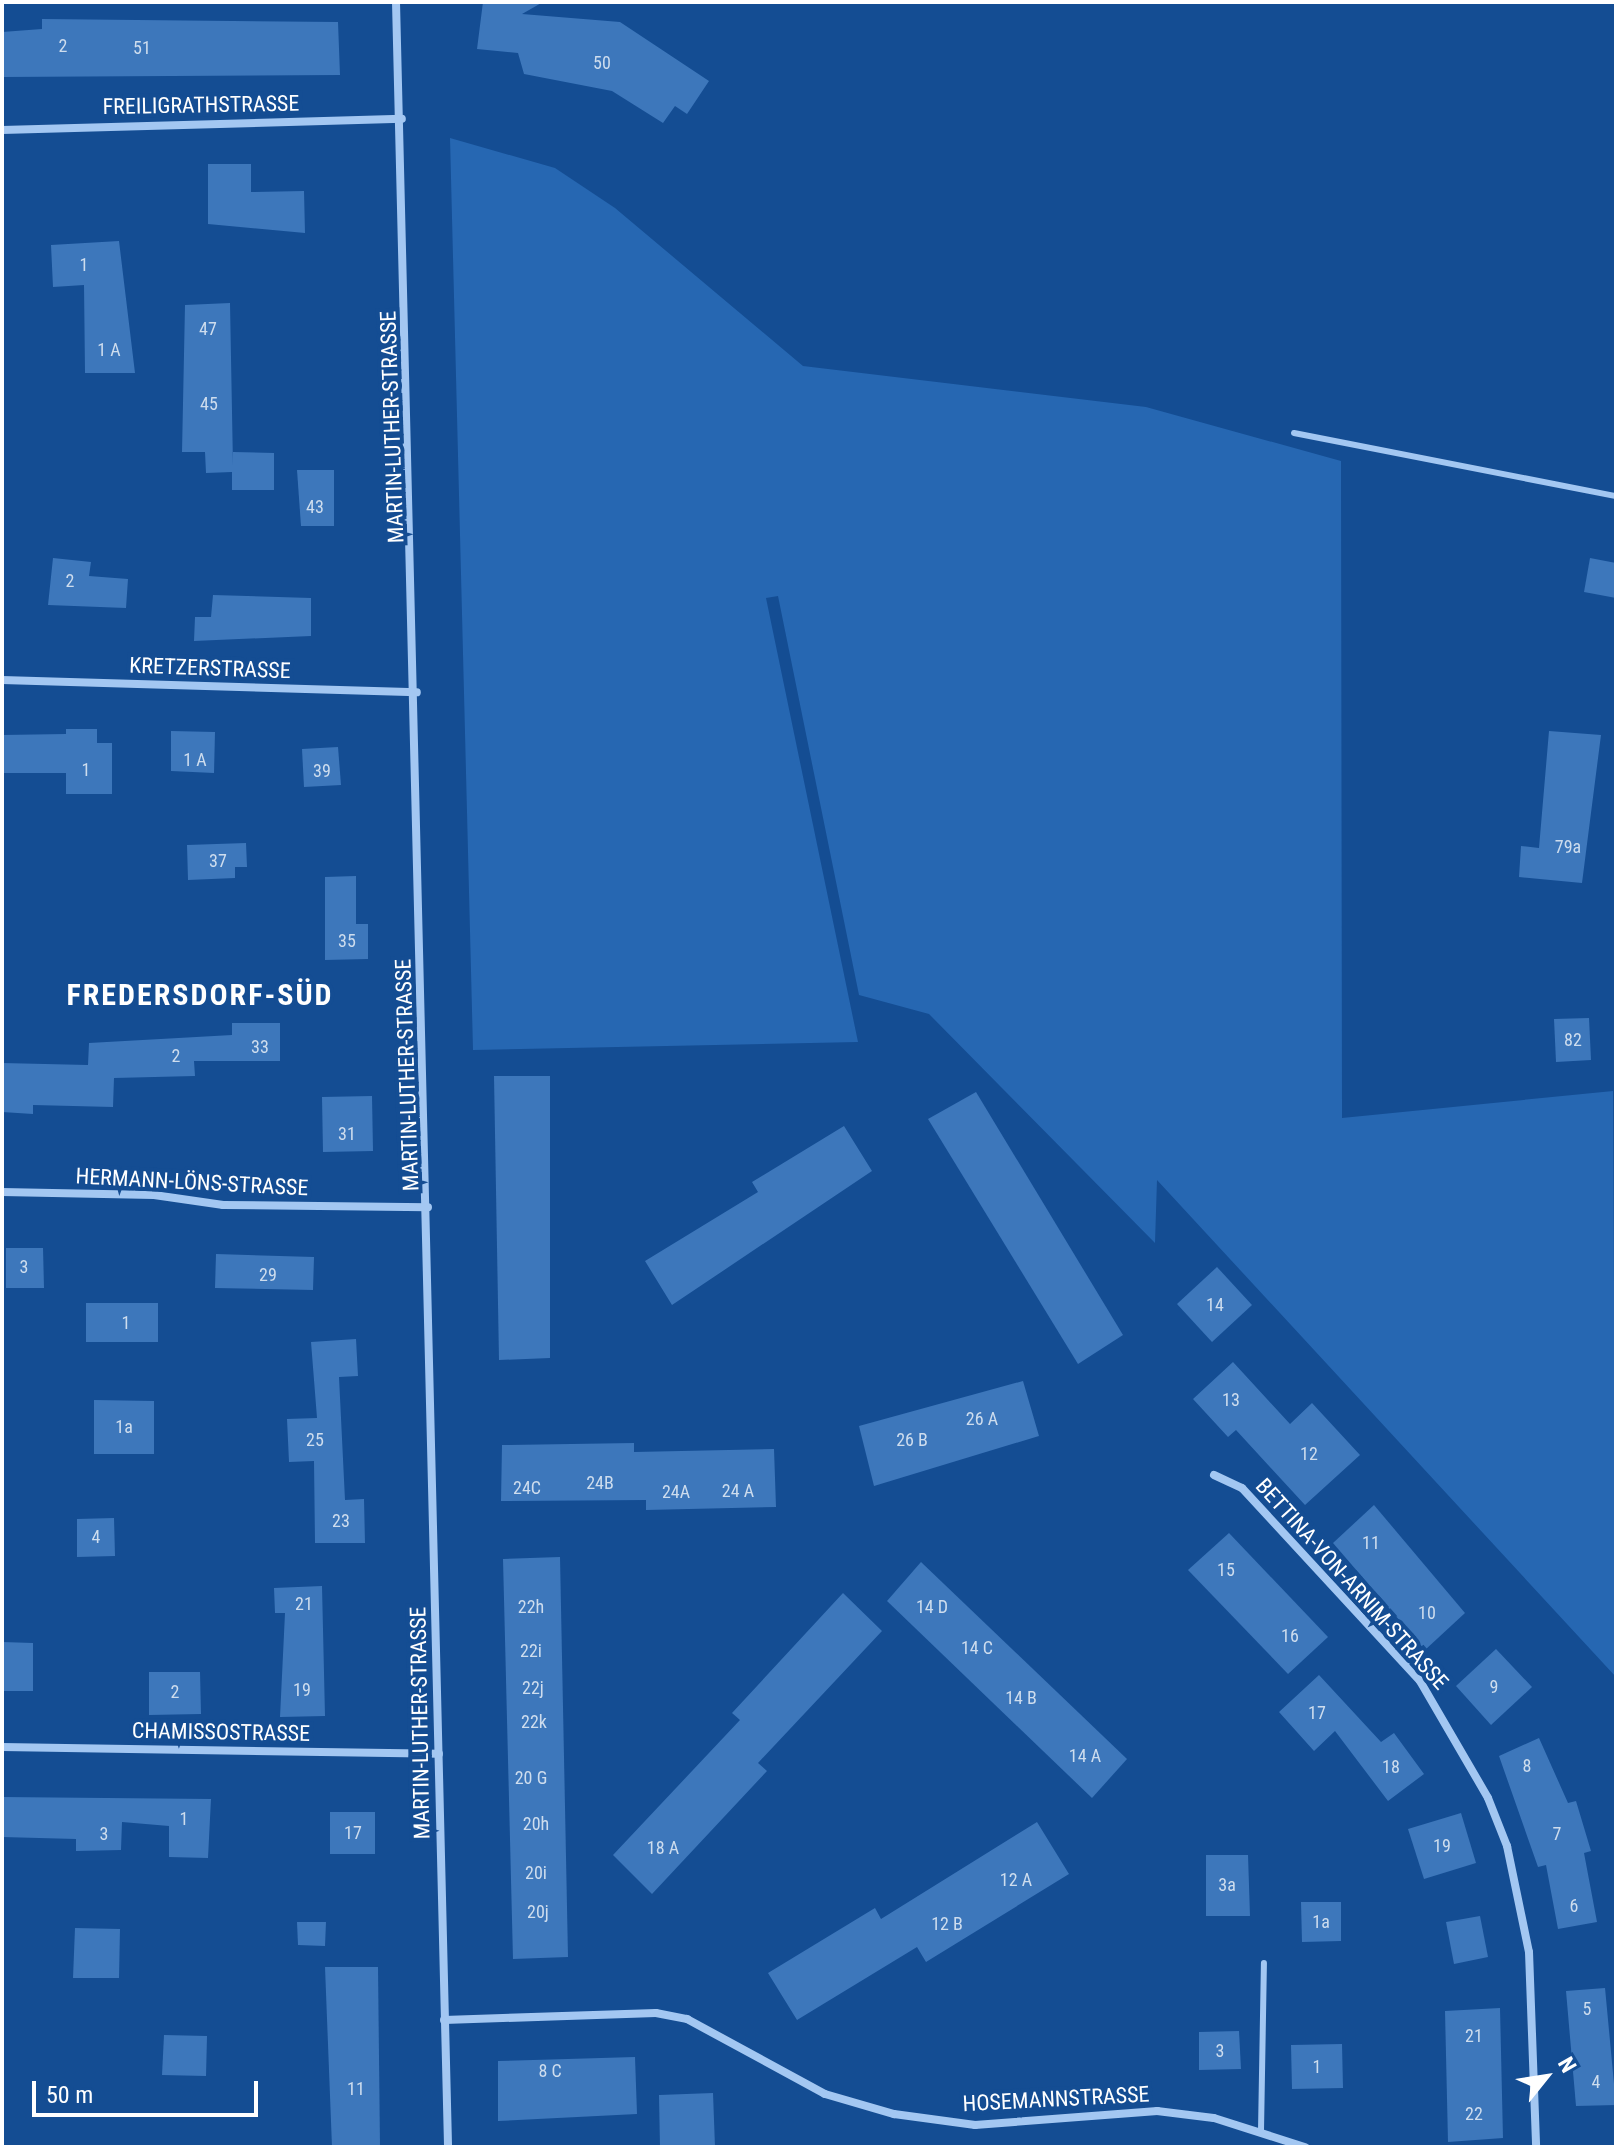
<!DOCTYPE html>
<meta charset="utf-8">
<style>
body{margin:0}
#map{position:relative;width:1618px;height:2149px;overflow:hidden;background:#144d93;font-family:"Roboto Condensed",sans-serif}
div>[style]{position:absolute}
.green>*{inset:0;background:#2667b2}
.building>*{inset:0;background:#3d77bb}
.lane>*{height:6px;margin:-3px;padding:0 3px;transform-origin:3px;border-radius:3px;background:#a3c7f2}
.street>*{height:8px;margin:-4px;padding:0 4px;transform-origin:4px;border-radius:4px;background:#a3c7f2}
span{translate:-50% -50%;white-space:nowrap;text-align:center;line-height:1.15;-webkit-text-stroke:8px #144d93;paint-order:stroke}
.number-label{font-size:18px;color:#ceddee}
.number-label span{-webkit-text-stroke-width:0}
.street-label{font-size:22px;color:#fff}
.district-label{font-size:30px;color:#fff;font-weight:700;letter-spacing:2px}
.frame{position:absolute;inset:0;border:4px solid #fff;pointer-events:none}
.north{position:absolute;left:1506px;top:2037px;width:80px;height:80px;-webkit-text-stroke:6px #144d93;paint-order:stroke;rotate:60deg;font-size:22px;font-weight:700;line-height:32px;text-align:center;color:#fff}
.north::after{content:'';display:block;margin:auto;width:28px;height:36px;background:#fff;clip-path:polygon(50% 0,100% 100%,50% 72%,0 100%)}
.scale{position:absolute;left:32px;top:2081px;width:226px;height:36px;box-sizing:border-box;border:4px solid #fff;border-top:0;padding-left:10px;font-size:24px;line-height:28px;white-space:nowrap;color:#fff;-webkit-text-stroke:6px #144d93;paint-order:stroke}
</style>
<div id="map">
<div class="green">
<div style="clip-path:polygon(450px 138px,555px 168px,615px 208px,803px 366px,1146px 407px,1341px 461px,1342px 1118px,1613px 1091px,1616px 1677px,1157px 1180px,1155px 1243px,929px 1014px,859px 995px,778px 596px,766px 598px,858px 1042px,473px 1050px)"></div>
</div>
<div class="building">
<div style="clip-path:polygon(483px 2px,543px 2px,522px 14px,620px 22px,709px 81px,687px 114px,675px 106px,663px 123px,612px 91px,524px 74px,518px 53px,477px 49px)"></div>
<div style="clip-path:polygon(42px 19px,338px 22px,340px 75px,2px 77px,2px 32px,42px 29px)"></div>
<div style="clip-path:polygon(208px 164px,251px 164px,251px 192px,304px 191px,305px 233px,208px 224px)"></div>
<div style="clip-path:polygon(119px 241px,135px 373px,85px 373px,84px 285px,53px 287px,51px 245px)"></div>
<div style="clip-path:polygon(230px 303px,233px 466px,233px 452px,274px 453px,274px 490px,232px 490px,232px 472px,206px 473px,205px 452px,182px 452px,185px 305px)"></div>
<div style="clip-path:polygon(297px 470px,334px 470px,334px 526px,301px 526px)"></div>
<div style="clip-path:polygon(53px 558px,91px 562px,89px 576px,128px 579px,126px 608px,48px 605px)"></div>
<div style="clip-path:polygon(1590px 558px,1616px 563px,1616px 598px,1584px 592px)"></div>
<div style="clip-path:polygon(213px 595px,311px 598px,311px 636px,194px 641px,195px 617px,211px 617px)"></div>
<div style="clip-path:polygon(66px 729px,97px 729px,97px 743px,112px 743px,112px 794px,66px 794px,66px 773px,2px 773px,2px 735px,66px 734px)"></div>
<div style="clip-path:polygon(171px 731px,215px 732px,214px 773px,171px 771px)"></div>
<div style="clip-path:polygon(1549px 731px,1601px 735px,1582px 883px,1519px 877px,1521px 846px,1539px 848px)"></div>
<div style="clip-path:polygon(338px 747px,341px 785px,304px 787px,302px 749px)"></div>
<div style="clip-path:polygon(246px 843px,247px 867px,235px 867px,235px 878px,188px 880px,187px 845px)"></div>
<div style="clip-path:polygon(356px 876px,356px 924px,368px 924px,368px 959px,325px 960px,325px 877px)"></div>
<div style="clip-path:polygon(1589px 1018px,1591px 1060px,1556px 1062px,1554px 1019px)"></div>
<div style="clip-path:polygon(232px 1023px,280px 1023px,280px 1061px,194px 1061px,195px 1076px,114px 1078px,113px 1107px,33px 1105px,33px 1114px,2px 1112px,2px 1063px,88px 1065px,89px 1043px,232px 1035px)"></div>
<div style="clip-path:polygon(494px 1076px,550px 1076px,550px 1358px,499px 1360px)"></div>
<div style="clip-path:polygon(976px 1092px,1123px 1335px,1078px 1364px,928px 1119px)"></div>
<div style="clip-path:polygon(372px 1096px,373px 1151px,323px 1152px,322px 1097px)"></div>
<div style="clip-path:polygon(844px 1126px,872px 1171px,672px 1305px,645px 1261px,758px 1192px,752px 1182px)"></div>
<div style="clip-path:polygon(6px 1248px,43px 1248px,44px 1288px,6px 1288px)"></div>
<div style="clip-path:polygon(216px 1254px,314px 1257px,313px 1290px,215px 1288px)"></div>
<div style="clip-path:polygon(1217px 1267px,1252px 1305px,1212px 1342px,1177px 1304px)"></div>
<div style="clip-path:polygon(86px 1303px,158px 1303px,158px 1342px,86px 1342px)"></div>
<div style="clip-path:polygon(356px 1339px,358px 1376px,339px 1377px,345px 1500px,364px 1499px,365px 1543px,315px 1543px,314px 1461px,289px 1462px,287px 1419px,317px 1418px,311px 1342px)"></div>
<div style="clip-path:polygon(1233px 1362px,1290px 1424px,1312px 1403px,1360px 1455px,1305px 1505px,1236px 1430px,1228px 1437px,1193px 1399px)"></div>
<div style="clip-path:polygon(1023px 1381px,1039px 1436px,874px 1486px,859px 1426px)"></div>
<div style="clip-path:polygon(94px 1400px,154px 1401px,154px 1454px,94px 1454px)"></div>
<div style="clip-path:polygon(634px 1443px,634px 1452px,774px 1449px,776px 1507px,646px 1510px,646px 1500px,501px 1501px,502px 1445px)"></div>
<div style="clip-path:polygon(1374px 1505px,1465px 1613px,1425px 1650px,1333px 1543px)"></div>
<div style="clip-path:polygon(114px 1518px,115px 1556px,77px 1557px,77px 1519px)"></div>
<div style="clip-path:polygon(1229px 1533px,1328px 1637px,1288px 1674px,1188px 1570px)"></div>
<div style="clip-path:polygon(560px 1557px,568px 1957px,513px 1959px,503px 1559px)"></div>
<div style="clip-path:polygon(921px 1562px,1127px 1759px,1092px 1798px,887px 1601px)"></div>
<div style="clip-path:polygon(322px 1586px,325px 1716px,280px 1717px,285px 1613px,275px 1613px,274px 1588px)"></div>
<div style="clip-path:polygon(843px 1593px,882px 1631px,758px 1763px,767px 1771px,652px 1894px,613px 1855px,740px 1720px,732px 1713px)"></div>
<div style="clip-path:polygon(2px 1642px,33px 1643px,33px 1691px,2px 1691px)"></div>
<div style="clip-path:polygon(1496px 1649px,1532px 1687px,1491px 1725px,1456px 1686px)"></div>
<div style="clip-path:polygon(149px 1672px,200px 1672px,201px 1714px,149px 1715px)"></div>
<div style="clip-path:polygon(1319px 1675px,1381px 1742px,1394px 1733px,1424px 1774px,1388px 1801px,1335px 1731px,1314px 1751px,1279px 1712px)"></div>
<div style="clip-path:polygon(1539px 1738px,1568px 1803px,1576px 1801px,1591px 1851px,1584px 1853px,1597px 1922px,1558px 1929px,1546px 1865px,1538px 1867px,1499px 1756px)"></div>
<div style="clip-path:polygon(2px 1797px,211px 1799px,208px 1858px,169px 1857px,169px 1826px,122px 1822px,121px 1850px,76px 1851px,76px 1839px,2px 1837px)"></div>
<div style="clip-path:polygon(330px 1812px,375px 1812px,375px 1854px,330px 1854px)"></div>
<div style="clip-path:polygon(1461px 1813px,1476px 1863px,1424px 1879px,1408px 1829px)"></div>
<div style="clip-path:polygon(1037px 1822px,1069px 1874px,926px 1962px,917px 1947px,797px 2020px,768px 1973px,875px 1908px,881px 1919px)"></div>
<div style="clip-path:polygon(1206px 1855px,1248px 1855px,1250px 1916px,1206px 1916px)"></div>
<div style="clip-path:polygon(1301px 1902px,1341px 1902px,1341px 1941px,1302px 1942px)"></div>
<div style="clip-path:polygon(1480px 1916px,1488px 1957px,1454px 1964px,1446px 1922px)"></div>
<div style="clip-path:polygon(297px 1922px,326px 1922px,325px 1946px,298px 1945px)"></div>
<div style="clip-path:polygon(75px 1928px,120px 1929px,119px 1978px,73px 1978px)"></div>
<div style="clip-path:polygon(325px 1967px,378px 1967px,380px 2147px,332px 2147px)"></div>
<div style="clip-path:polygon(1605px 1988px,1616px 2105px,1576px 2106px,1566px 1991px)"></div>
<div style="clip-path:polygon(1500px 2008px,1503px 2138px,1448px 2142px,1445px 2011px)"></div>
<div style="clip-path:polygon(1239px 2031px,1241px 2069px,1199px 2070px,1199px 2032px)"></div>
<div style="clip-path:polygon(164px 2035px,207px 2036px,206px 2076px,162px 2075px)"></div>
<div style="clip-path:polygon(1342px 2044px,1343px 2088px,1292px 2089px,1291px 2045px)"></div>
<div style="clip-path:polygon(635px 2057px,637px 2114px,498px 2121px,498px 2061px)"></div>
<div style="clip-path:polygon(713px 2093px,715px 2147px,660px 2147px,659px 2095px)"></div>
</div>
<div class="lane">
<div style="left:1294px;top:433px;width:328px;rotate:11.1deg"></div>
<div style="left:1261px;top:2131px;width:168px;rotate:-89deg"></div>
</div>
<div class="street">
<div style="left:396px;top:2px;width:2146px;rotate:88.61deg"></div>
<div style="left:2px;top:130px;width:400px;rotate:-1.6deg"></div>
<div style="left:2px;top:680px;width:415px;rotate:1.7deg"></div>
<div style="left:2px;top:1192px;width:152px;rotate:1.1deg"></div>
<div style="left:154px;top:1195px;width:70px;rotate:8.2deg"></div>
<div style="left:223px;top:1205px;width:205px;rotate:0.6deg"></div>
<div style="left:1214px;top:1475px;width:31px;rotate:25deg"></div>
<div style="left:1242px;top:1488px;width:263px;rotate:47.3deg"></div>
<div style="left:1420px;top:1681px;width:135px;rotate:59.8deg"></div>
<div style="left:1488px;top:1798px;width:52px;rotate:68.4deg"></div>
<div style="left:1507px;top:1846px;width:108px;rotate:78.3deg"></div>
<div style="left:1529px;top:1952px;width:195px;rotate:87.9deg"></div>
<div style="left:2px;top:1747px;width:437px;rotate:0.9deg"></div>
<div style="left:444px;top:2020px;width:212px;rotate:-1.9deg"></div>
<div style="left:656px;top:2013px;width:32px;rotate:11deg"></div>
<div style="left:687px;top:2019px;width:157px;rotate:28.5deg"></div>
<div style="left:825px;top:2094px;width:72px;rotate:16.2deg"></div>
<div style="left:894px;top:2114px;width:82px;rotate:7.7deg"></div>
<div style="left:975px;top:2125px;width:183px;rotate:-4.4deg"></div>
<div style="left:1157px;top:2111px;width:57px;rotate:7deg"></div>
<div style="left:1214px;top:2118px;width:96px;rotate:17.7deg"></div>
</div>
<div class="number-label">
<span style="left:63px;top:46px">2</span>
<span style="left:142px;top:48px">51</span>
<span style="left:602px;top:63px">50</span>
<span style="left:84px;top:265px">1</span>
<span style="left:208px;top:329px">47</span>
<span style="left:109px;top:350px">1 A</span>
<span style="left:209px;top:404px">45</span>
<span style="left:315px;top:507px">43</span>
<span style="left:70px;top:581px">2</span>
<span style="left:195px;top:760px">1 A</span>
<span style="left:86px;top:770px">1</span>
<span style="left:322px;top:771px">39</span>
<span style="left:1568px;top:847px">79a</span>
<span style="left:218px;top:861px">37</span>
<span style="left:347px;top:941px">35</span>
<span style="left:1573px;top:1040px">82</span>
<span style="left:260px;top:1047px">33</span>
<span style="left:176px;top:1056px">2</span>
<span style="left:347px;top:1134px">31</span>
<span style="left:24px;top:1267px">3</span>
<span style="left:268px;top:1275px">29</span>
<span style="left:1215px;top:1305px">14</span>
<span style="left:126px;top:1323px">1</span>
<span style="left:1231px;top:1400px">13</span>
<span style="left:982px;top:1419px">26 A</span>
<span style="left:124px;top:1427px">1a</span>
<span style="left:315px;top:1440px">25</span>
<span style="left:912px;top:1440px">26 B</span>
<span style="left:1309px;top:1454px">12</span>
<span style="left:600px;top:1483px">24B</span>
<span style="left:527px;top:1488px">24C</span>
<span style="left:738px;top:1491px">24 A</span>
<span style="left:676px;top:1492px">24A</span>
<span style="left:341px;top:1521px">23</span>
<span style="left:96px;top:1537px">4</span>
<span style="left:1371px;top:1543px">11</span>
<span style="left:1226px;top:1570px">15</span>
<span style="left:304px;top:1604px">21</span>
<span style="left:531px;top:1607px">22h</span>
<span style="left:932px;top:1607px">14 D</span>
<span style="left:1427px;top:1613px">10</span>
<span style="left:1290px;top:1636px">16</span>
<span style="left:977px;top:1648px">14 C</span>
<span style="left:531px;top:1651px">22i</span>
<span style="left:1494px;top:1687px">9</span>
<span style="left:533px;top:1688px">22j</span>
<span style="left:302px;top:1690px">19</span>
<span style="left:175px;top:1692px">2</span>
<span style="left:1021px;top:1698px">14 B</span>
<span style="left:1317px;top:1713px">17</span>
<span style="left:534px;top:1722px">22k</span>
<span style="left:1085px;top:1756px">14 A</span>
<span style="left:1527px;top:1766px">8</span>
<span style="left:1391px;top:1767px">18</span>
<span style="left:531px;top:1778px">20 G</span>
<span style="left:184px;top:1819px">1</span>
<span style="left:536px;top:1824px">20h</span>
<span style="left:353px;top:1833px">17</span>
<span style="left:104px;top:1834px">3</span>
<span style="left:1557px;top:1834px">7</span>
<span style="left:1442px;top:1846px">19</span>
<span style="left:663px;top:1848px">18 A</span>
<span style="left:536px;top:1873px">20i</span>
<span style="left:1016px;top:1880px">12 A</span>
<span style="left:1227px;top:1885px">3a</span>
<span style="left:1574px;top:1906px">6</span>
<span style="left:538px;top:1912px">20j</span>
<span style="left:1321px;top:1922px">1a</span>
<span style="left:947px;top:1924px">12 B</span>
<span style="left:1587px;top:2009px">5</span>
<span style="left:1474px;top:2036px">21</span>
<span style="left:1220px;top:2051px">3</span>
<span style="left:1317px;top:2067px">1</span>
<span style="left:550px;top:2071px">8 C</span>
<span style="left:1596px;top:2082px">4</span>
<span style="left:356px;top:2089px">11</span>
<span style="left:1474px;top:2114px">22</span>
</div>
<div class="street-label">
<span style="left:201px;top:105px;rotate:-1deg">FREILIGRATHSTRASSE</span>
<span style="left:392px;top:427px;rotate:-92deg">MARTIN-LUTHER-STRASSE</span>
<span style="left:210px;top:668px;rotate:2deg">KRETZERSTRASSE</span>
<span style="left:407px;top:1075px;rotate:-92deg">MARTIN-LUTHER-STRASSE</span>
<span style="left:192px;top:1182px;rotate:3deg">HERMANN-LÖNS-STRASSE</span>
<span style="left:1352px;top:1584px;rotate:48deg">BETTINA-VON-ARNIM-STRASSE</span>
<span style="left:420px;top:1723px;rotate:-91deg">MARTIN-LUTHER-STRASSE</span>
<span style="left:221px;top:1732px;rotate:1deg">CHAMISSOSTRASSE</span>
<span style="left:1056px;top:2099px;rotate:-3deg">HOSEMANNSTRASSE</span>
</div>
<div class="district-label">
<span style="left:200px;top:995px">FREDERSDORF-SÜD</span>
</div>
<div class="frame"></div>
<div class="north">N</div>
<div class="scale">50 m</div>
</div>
